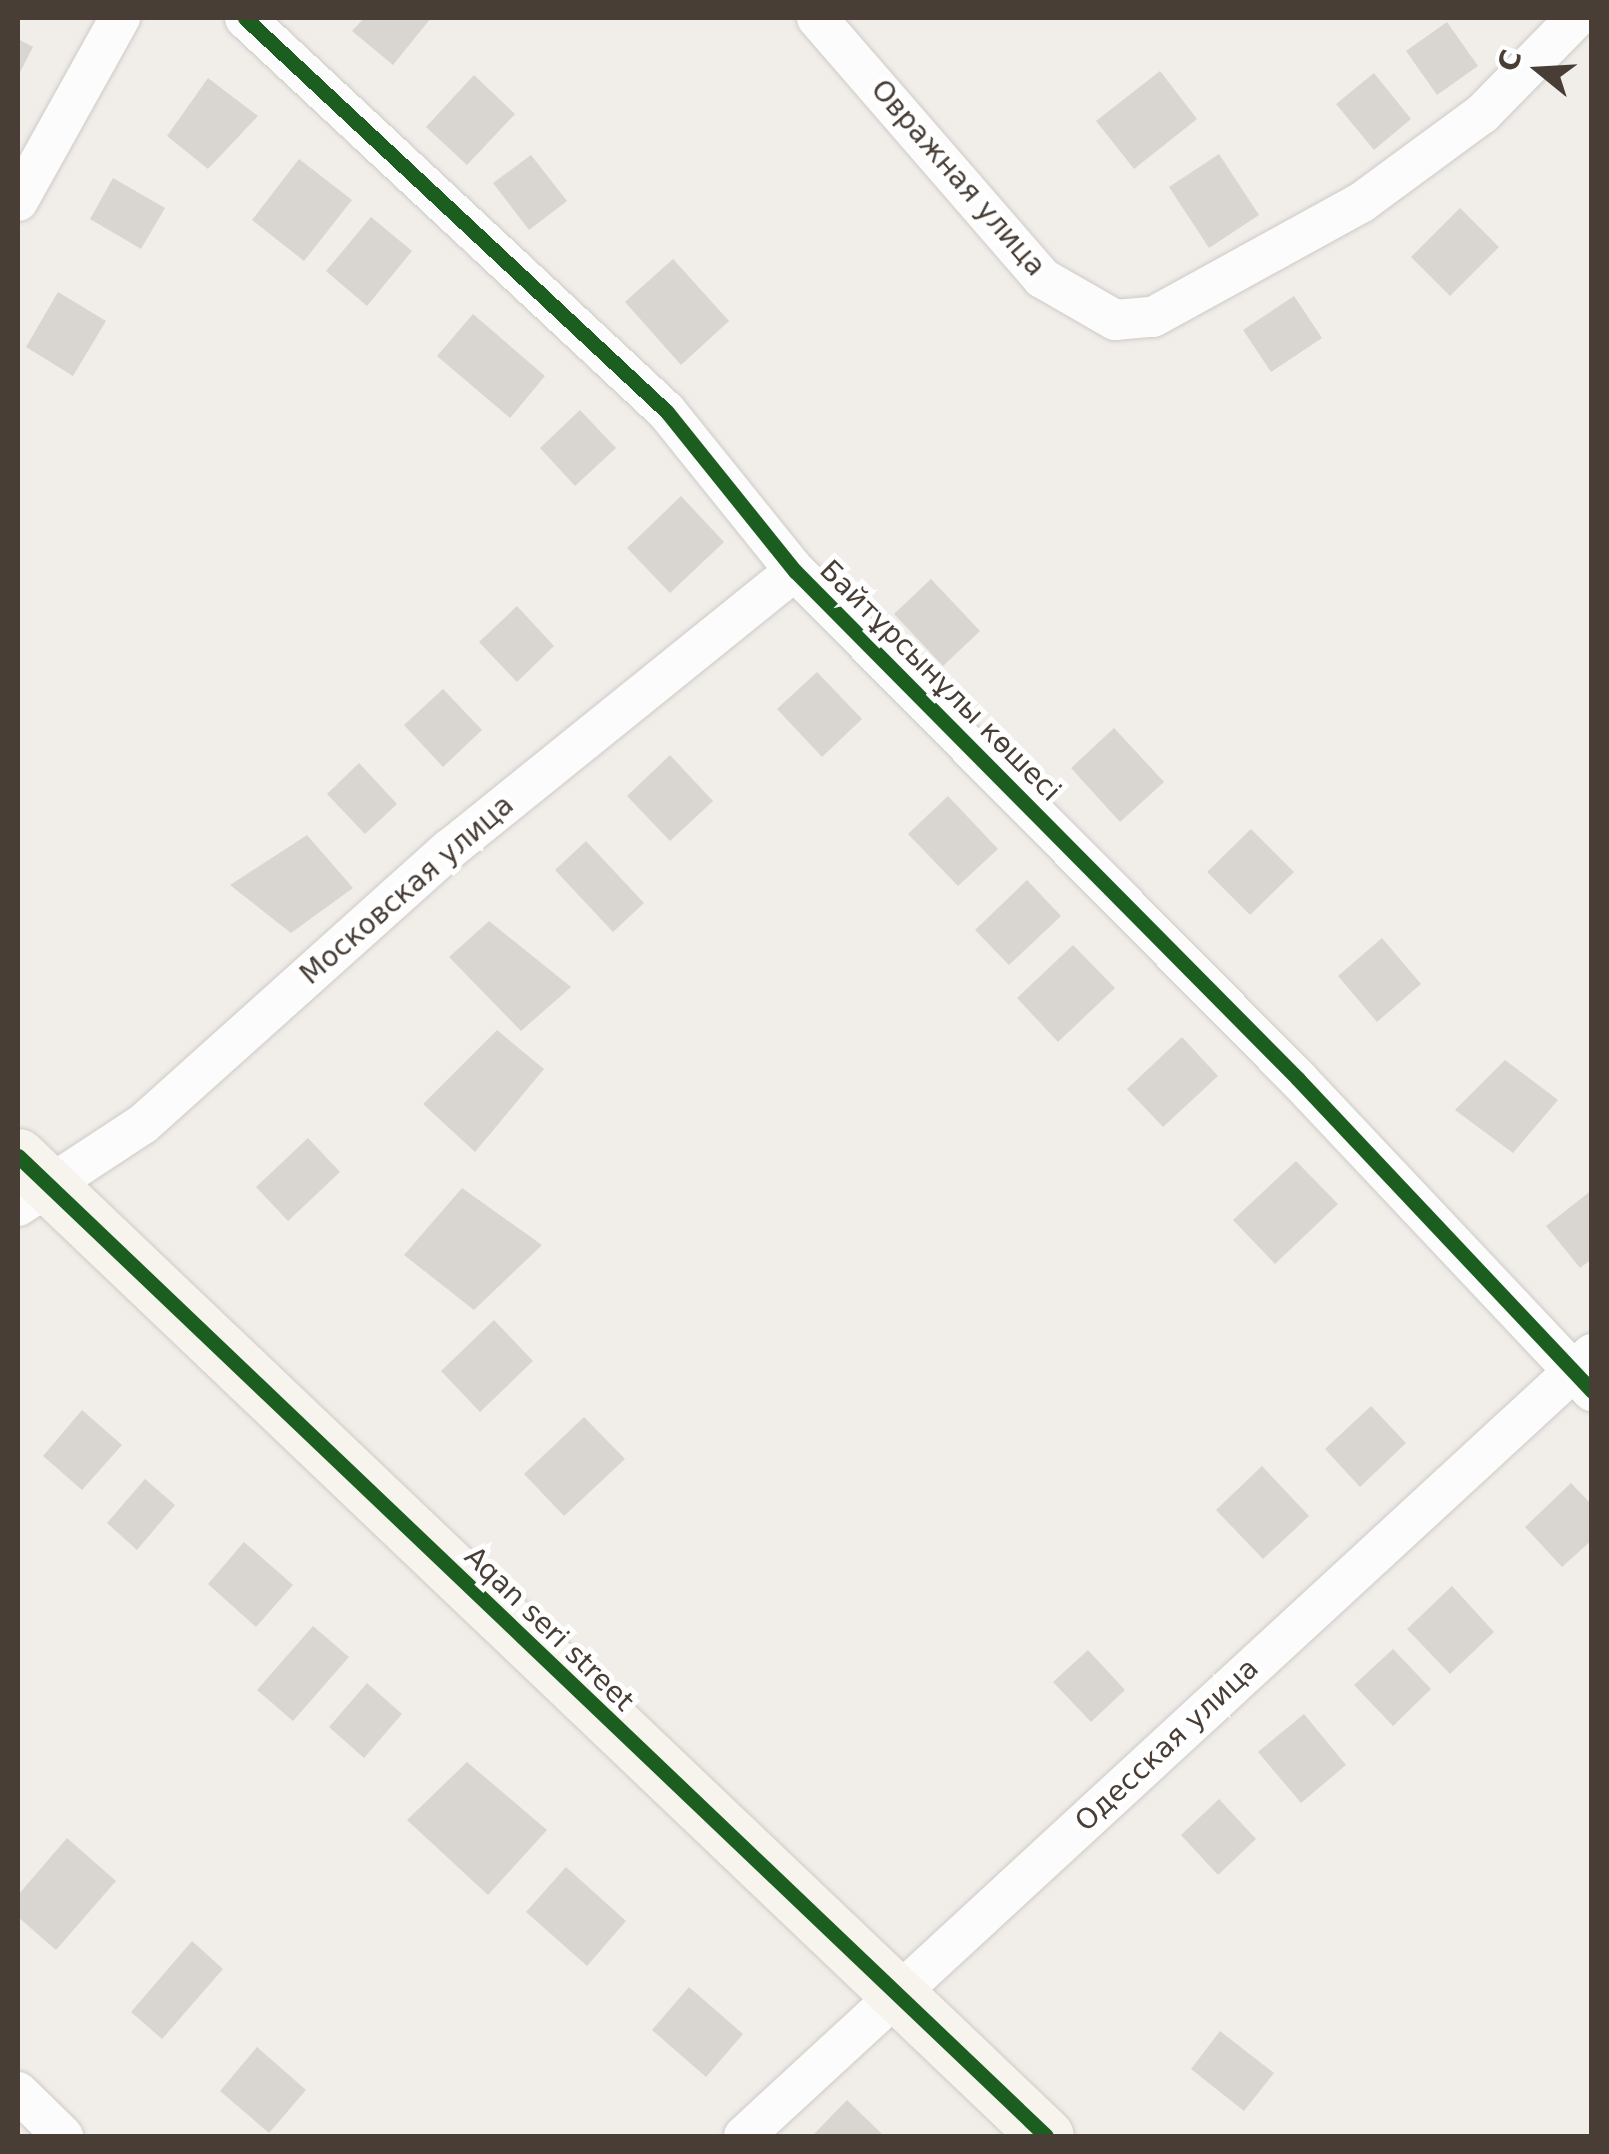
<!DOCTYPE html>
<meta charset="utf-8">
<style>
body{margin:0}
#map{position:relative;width:1609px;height:2154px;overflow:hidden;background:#f1eeea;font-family:"DejaVu Sans",sans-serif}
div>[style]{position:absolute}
.building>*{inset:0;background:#d9d5d1}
.roads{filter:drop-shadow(0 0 2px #cecac6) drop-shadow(0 0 2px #cecac6)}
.street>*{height:40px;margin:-20px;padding:0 20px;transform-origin:20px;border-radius:20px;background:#fdfcfc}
.secondary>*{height:55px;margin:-27.5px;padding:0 27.5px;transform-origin:27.5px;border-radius:27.5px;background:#f7f4ee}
.cycleway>*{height:15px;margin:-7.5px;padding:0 7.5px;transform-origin:7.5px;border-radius:7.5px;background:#1b5e20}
span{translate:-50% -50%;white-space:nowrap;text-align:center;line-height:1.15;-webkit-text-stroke:10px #fff;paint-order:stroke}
.street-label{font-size:28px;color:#483e36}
.frame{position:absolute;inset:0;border:20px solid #483e36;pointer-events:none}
.north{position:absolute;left:1489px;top:20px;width:100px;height:100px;-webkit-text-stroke:8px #fff;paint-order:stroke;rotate:288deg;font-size:28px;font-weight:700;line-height:40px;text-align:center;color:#483e36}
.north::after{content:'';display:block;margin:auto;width:35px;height:45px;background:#483e36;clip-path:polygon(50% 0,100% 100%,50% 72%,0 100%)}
</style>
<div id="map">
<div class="building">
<div style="clip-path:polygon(364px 18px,431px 18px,393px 65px,352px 31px)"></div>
<div style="clip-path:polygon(1447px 22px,1478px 66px,1437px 95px,1406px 51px)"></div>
<div style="clip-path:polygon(18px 39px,33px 47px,18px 76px)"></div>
<div style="clip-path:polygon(1160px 71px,1197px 119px,1134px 169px,1096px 121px)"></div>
<div style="clip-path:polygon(1374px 73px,1411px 119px,1374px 150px,1336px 104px)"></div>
<div style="clip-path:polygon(474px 75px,515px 114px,467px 165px,426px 127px)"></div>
<div style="clip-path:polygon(208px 78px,258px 116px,208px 169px,167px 136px)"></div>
<div style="clip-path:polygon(1219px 154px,1259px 215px,1209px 248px,1169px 187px)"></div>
<div style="clip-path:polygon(531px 155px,567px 201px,529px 230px,493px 183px)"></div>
<div style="clip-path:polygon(299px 159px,352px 200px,304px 261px,252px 220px)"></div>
<div style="clip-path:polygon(113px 178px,165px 208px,141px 249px,90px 219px)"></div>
<div style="clip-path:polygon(1460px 208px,1499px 247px,1450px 296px,1411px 257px)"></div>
<div style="clip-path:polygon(371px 217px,412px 251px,367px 306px,326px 271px)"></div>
<div style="clip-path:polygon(673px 259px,729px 321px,681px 365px,625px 302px)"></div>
<div style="clip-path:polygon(58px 292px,106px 321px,73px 376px,26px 347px)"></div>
<div style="clip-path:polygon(1294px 296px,1322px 338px,1271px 372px,1243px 330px)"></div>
<div style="clip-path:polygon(473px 314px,545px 376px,510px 418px,437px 356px)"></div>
<div style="clip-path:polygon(580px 410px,616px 448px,575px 486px,540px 448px)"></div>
<div style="clip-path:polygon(681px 496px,724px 542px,670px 593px,627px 548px)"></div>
<div style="clip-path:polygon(931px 579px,980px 631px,943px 666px,894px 614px)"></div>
<div style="clip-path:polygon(517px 606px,554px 646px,517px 682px,479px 642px)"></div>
<div style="clip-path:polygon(817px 672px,862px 719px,822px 757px,777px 709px)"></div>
<div style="clip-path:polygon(443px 689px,482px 730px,443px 767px,404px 725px)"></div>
<div style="clip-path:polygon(1114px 728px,1164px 782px,1120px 822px,1071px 768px)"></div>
<div style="clip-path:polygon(670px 755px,713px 801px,670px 841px,627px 796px)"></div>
<div style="clip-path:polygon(359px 763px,397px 804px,365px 834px,327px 794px)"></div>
<div style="clip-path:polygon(948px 796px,998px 849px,958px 886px,908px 834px)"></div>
<div style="clip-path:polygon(1251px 829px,1294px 872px,1250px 915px,1207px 872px)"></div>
<div style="clip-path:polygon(307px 835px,353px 888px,291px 933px,230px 885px)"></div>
<div style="clip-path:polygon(586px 841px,644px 903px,613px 932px,555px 870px)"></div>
<div style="clip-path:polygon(1027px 880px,1061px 916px,1009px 965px,975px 930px)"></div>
<div style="clip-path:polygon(489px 921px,571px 987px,521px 1031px,449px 957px)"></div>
<div style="clip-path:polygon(1382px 938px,1421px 984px,1377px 1022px,1338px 976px)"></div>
<div style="clip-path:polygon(1073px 945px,1115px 988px,1058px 1042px,1017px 998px)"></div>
<div style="clip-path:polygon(497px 1030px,544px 1069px,475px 1152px,423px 1104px)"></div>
<div style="clip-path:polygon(1182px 1037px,1218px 1076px,1163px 1127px,1127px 1089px)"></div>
<div style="clip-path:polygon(1505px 1060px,1558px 1100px,1513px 1153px,1455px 1110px)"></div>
<div style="clip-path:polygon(308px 1138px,340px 1172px,288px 1221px,256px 1187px)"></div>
<div style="clip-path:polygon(1296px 1161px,1338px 1204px,1275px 1264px,1233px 1220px)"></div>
<div style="clip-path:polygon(462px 1188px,542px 1245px,474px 1310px,404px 1255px)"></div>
<div style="clip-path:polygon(1592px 1190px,1592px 1259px,1580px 1268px,1546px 1226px)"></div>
<div style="clip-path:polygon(494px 1320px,533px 1361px,480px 1412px,441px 1371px)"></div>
<div style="clip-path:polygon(1371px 1406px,1406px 1443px,1360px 1487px,1325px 1449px)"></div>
<div style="clip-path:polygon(82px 1410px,122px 1445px,82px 1490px,43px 1456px)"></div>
<div style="clip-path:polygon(584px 1417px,625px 1459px,564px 1516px,524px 1474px)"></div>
<div style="clip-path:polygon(1262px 1466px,1309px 1516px,1263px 1559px,1216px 1510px)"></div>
<div style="clip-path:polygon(145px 1479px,175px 1505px,137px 1550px,107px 1523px)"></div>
<div style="clip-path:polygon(1571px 1483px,1592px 1505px,1592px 1540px,1562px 1567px,1525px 1527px)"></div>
<div style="clip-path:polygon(244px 1542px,293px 1585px,256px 1627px,208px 1584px)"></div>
<div style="clip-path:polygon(1452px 1586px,1494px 1632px,1450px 1674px,1407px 1629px)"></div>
<div style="clip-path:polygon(313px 1626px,349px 1657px,293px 1721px,257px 1690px)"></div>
<div style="clip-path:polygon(1393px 1649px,1431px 1689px,1393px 1726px,1354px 1685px)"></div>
<div style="clip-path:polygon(1088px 1650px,1125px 1690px,1091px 1722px,1053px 1682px)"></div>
<div style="clip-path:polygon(367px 1683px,402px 1714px,364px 1758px,329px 1727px)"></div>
<div style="clip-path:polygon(1304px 1714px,1346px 1765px,1301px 1803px,1258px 1752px)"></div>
<div style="clip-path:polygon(467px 1762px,547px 1830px,488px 1895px,407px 1820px)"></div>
<div style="clip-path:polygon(1219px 1799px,1256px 1839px,1218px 1875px,1181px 1835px)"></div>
<div style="clip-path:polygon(67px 1838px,116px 1881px,56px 1950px,18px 1917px,18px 1895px)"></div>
<div style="clip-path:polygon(566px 1867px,626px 1921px,587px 1966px,526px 1912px)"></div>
<div style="clip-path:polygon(192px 1941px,223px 1969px,162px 2039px,131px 2012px)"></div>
<div style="clip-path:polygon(689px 1987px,743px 2034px,706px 2077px,652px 2030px)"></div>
<div style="clip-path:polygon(1220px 2031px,1274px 2073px,1244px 2111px,1191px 2069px)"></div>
<div style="clip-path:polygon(257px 2047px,306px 2090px,269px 2133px,220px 2091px)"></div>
<div style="clip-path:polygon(847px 2100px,884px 2136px,812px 2136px)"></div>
</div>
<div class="roads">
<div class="street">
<div style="left:245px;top:18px;width:577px;rotate:43.03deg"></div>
<div style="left:667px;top:412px;width:204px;rotate:51.2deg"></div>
<div style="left:795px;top:571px;width:715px;rotate:45.28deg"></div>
<div style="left:1298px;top:1079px;width:429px;rotate:46.7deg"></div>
<div style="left:817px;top:18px;width:344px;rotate:49.1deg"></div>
<div style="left:1042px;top:278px;width:84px;rotate:29.9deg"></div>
<div style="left:1115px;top:320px;width:38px;rotate:-5deg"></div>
<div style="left:1153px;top:317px;width:239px;rotate:-28.8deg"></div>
<div style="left:1362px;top:202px;width:149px;rotate:-36.3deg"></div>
<div style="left:1482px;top:114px;width:134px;rotate:-45.6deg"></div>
<div style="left:18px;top:201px;width:210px;rotate:-60.9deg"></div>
<div style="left:18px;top:1206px;width:149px;rotate:-33.3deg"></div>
<div style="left:143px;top:1124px;width:412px;rotate:-41.9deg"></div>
<div style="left:450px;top:849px;width:443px;rotate:-38.9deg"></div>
<div style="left:18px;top:2092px;width:63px;rotate:44.4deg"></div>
<div style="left:744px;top:2136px;width:1154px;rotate:-42.68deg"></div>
</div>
<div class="secondary">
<div style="left:18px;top:1156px;width:1420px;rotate:43.63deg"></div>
</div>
</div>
<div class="cycleway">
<div style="left:245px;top:18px;width:577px;rotate:43.03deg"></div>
<div style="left:667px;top:412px;width:204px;rotate:51.2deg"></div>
<div style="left:795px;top:571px;width:715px;rotate:45.28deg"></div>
<div style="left:1298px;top:1079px;width:429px;rotate:46.7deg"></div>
<div style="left:18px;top:1156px;width:1420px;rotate:43.63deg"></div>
</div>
<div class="street-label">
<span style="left:958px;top:178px;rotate:49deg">Овражная улица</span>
<span style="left:940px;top:681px;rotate:45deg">Байтұрсынұлы көшесі</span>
<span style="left:407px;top:890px;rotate:-41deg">Московская улица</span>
<span style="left:549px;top:1629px;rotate:44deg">Aqan seri street</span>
<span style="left:1167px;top:1745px;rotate:-43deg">Одесская улица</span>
</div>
<div class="frame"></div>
<div class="north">С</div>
</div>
